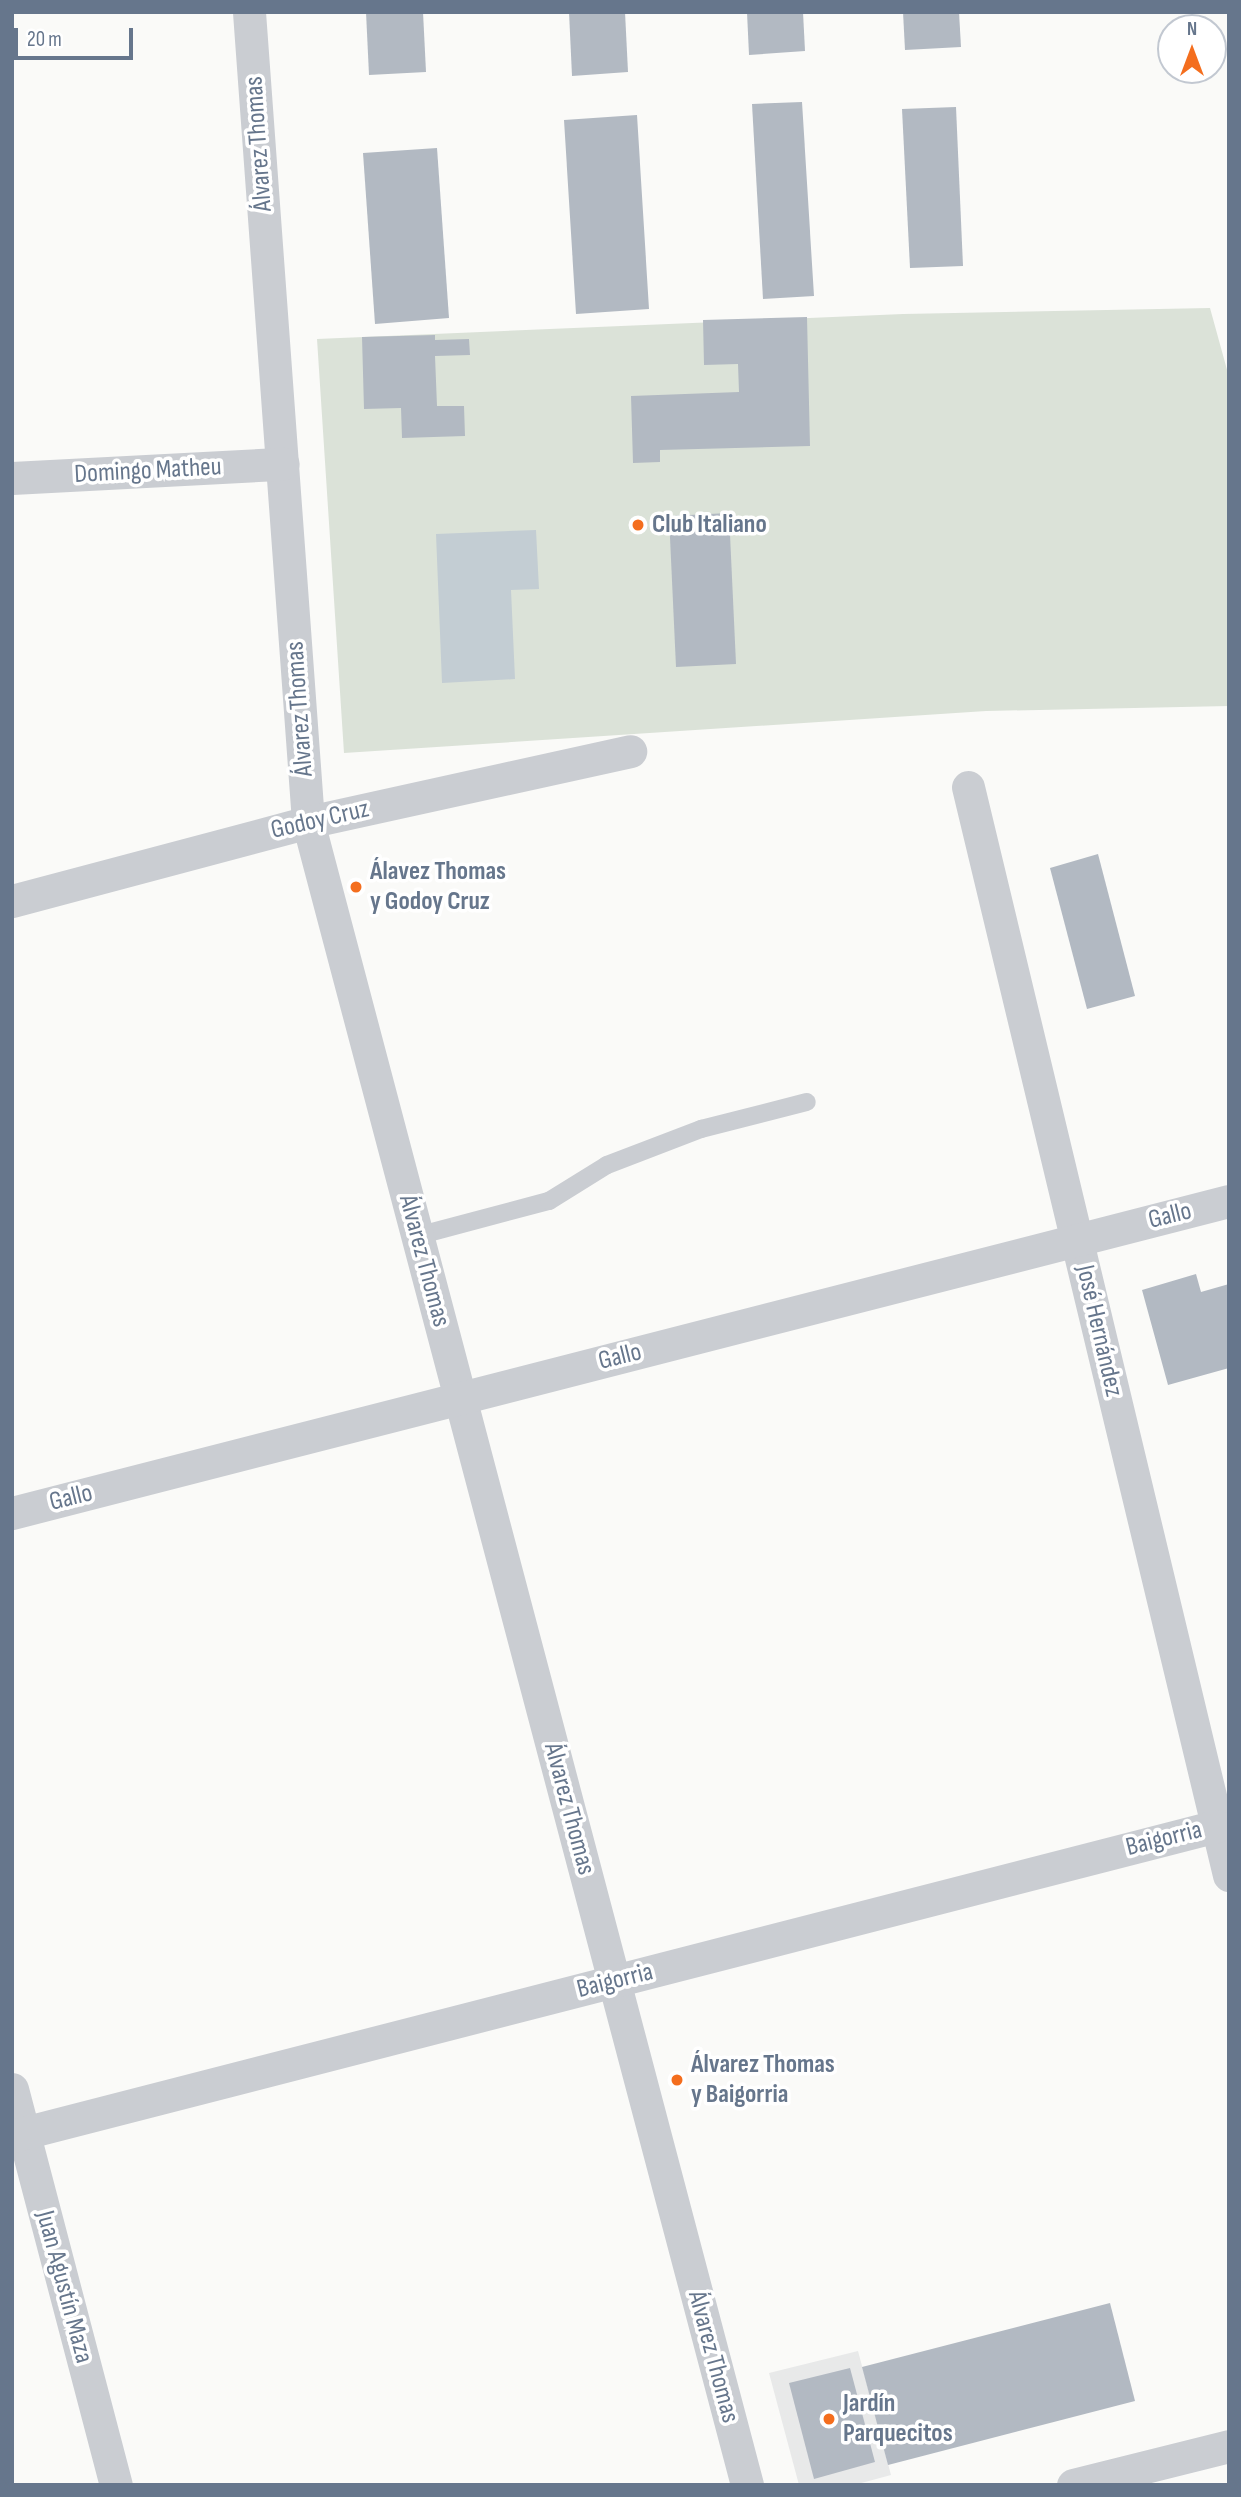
<!DOCTYPE html>
<meta charset="utf-8">
<style>
body{margin:0}
#map{position:relative;width:1241px;height:2497px;overflow:hidden;background:#fafaf8;font-family:"Sofia Sans Condensed",sans-serif}
div>[style]{position:absolute}
.built>*{inset:0;background:#e8e9e9}
.green>*{inset:0;background:#dbe2d8}
.water>*{inset:0;background:#c3cdd3}
.building>*{inset:0;background:#b2b9c2}
.service>*{height:18px;margin:-9px;padding:0 9px;transform-origin:9px;border-radius:9px;background:#cacdd2}
.minor>*{height:33px;margin:-16.5px;padding:0 16.5px;transform-origin:16.5px;border-radius:16.5px;background:#cacdd2}
.dots>*{width:19px;height:19px;translate:-50% -50%;box-sizing:border-box;border:4px solid #fff;border-radius:50%}
span{translate:-50% -50%;white-space:nowrap;text-align:center;line-height:1.15;-webkit-text-stroke:7px #fff;paint-order:stroke}
.street-label{font-size:26px;color:#66768c}
.poi-label{font-size:26px;color:#66768c;font-weight:700}
.left{translate:0 -50%;text-align:left}
.frame{position:absolute;inset:0;border:14px solid #66768c;pointer-events:none}
.north{position:absolute;left:1157px;top:14px;width:70px;height:70px;box-sizing:border-box;background:#fff;border:2px solid #c2c8d1;border-radius:50%;rotate:0deg;font-size:19px;font-weight:700;line-height:28px;text-align:center;color:#66768c}
.north::after{content:'';display:block;margin:auto;width:24px;height:32px;background:#f46e1e;clip-path:polygon(50% 0,100% 100%,50% 72%,0 100%)}
.scale{position:absolute;left:14px;top:28px;width:119px;height:32px;box-sizing:border-box;border:4px solid #66768c;border-top:0;padding-left:9px;font-size:21px;line-height:24px;white-space:nowrap;color:#66768c;-webkit-text-stroke:5px #fff;paint-order:stroke}
</style>
<div id="map">
<div class="built">
<div style="clip-path:polygon(858px 2351px,891px 2475px,854px 2485px,799px 2485px,769px 2373px)"></div>
</div>
<div class="green">
<div style="clip-path:polygon(1210px 308px,1229px 377px,1229px 706px,986px 711px,344px 753px,317px 339px,903px 314px)"></div>
</div>
<div class="water">
<div style="clip-path:polygon(536px 530px,539px 589px,511px 590px,515px 679px,442px 683px,436px 534px)"></div>
</div>
<div class="building">
<div style="clip-path:polygon(366px 12px,423px 12px,426px 72px,369px 75px)"></div>
<div style="clip-path:polygon(569px 12px,625px 12px,628px 72px,572px 76px)"></div>
<div style="clip-path:polygon(747px 12px,803px 12px,805px 51px,749px 55px)"></div>
<div style="clip-path:polygon(903px 12px,959px 12px,961px 47px,905px 50px)"></div>
<div style="clip-path:polygon(802px 102px,814px 296px,763px 299px,752px 104px)"></div>
<div style="clip-path:polygon(956px 107px,963px 266px,910px 268px,902px 109px)"></div>
<div style="clip-path:polygon(637px 115px,649px 309px,576px 314px,564px 120px)"></div>
<div style="clip-path:polygon(437px 148px,449px 318px,375px 324px,363px 153px)"></div>
<div style="clip-path:polygon(807px 317px,810px 446px,660px 450px,660px 462px,633px 463px,631px 396px,739px 392px,738px 364px,704px 365px,703px 320px)"></div>
<div style="clip-path:polygon(435px 335px,435px 340px,469px 339px,470px 355px,435px 356px,437px 406px,464px 406px,465px 436px,402px 438px,401px 408px,364px 409px,362px 337px)"></div>
<div style="clip-path:polygon(729px 513px,736px 664px,676px 667px,669px 516px)"></div>
<div style="clip-path:polygon(1098px 854px,1135px 996px,1087px 1009px,1050px 868px)"></div>
<div style="clip-path:polygon(1196px 1274px,1201px 1292px,1229px 1284px,1229px 1368px,1168px 1385px,1142px 1290px)"></div>
<div style="clip-path:polygon(1110px 2303px,1135px 2401px,888px 2465px,862px 2367px)"></div>
<div style="clip-path:polygon(850px 2368px,875px 2462px,814px 2479px,789px 2383px)"></div>
</div>
<div class="service">
<div style="left:417px;top:1236px;width:137px;rotate:-14.9deg"></div>
<div style="left:549px;top:1201px;width:68px;rotate:-31.8deg"></div>
<div style="left:607px;top:1165px;width:101px;rotate:-21deg"></div>
<div style="left:701px;top:1129px;width:109px;rotate:-14.3deg"></div>
</div>
<div class="minor">
<div style="left:249px;top:12px;width:812px;rotate:85.83deg"></div>
<div style="left:308px;top:822px;width:1720px;rotate:75.21deg"></div>
<div style="left:12px;top:478px;width:271px;rotate:-3deg"></div>
<div style="left:968px;top:787px;width:1119px;rotate:76.51deg"></div>
<div style="left:12px;top:901px;width:306px;rotate:-14.9deg"></div>
<div style="left:308px;top:822px;width:330px;rotate:-12.4deg"></div>
<div style="left:12px;top:1513px;width:1256px;rotate:-14.38deg"></div>
<div style="left:12px;top:2089px;width:409px;rotate:75.3deg"></div>
<div style="left:12px;top:2136px;width:1244px;rotate:-14.43deg"></div>
<div style="left:1073px;top:2485px;width:161px;rotate:-14deg"></div>
</div>
<div class="dots">
<div style="left:638px;top:525px;background:#f46e1e"></div>
<div style="left:356px;top:887px;background:#f46e1e"></div>
<div style="left:677px;top:2080px;background:#f46e1e"></div>
<div style="left:829px;top:2419px;background:#f46e1e"></div>
</div>
<div class="street-label">
<span style="left:259px;top:144px;rotate:-94deg">Álvarez Thomas</span>
<span style="left:148px;top:471px;rotate:-3deg">Domingo Matheu</span>
<span style="left:300px;top:709px;rotate:-94deg">Álvarez Thomas</span>
<span style="left:320px;top:820px;rotate:-13deg">Godoy Cruz</span>
<span style="left:1170px;top:1216px;rotate:-14deg">Gallo</span>
<span style="left:424px;top:1261px;rotate:75deg">Álvarez Thomas</span>
<span style="left:1099px;top:1331px;rotate:77deg">José Hernández</span>
<span style="left:620px;top:1357px;rotate:-14deg">Gallo</span>
<span style="left:71px;top:1498px;rotate:-14deg">Gallo</span>
<span style="left:569px;top:1809px;rotate:75deg">Álvarez Thomas</span>
<span style="left:1164px;top:1839px;rotate:-14deg">Baigorria</span>
<span style="left:615px;top:1981px;rotate:-14deg">Baigorria</span>
<span style="left:64px;top:2287px;rotate:75deg">Juan Agustín Maza</span>
<span style="left:713px;top:2357px;rotate:75deg">Álvarez Thomas</span>
</div>
<div class="poi-label">
<span class="left" style="left:652px;top:525px">Club Italiano</span>
<span class="left" style="left:370px;top:887px">Álavez Thomas<br>y Godoy Cruz</span>
<span class="left" style="left:691px;top:2080px">Álvarez Thomas<br>y Baigorria</span>
<span class="left" style="left:843px;top:2419px">Jardín<br>Parquecitos</span>
</div>
<div class="frame"></div>
<div class="north">N</div>
<div class="scale">20 m</div>
</div>
